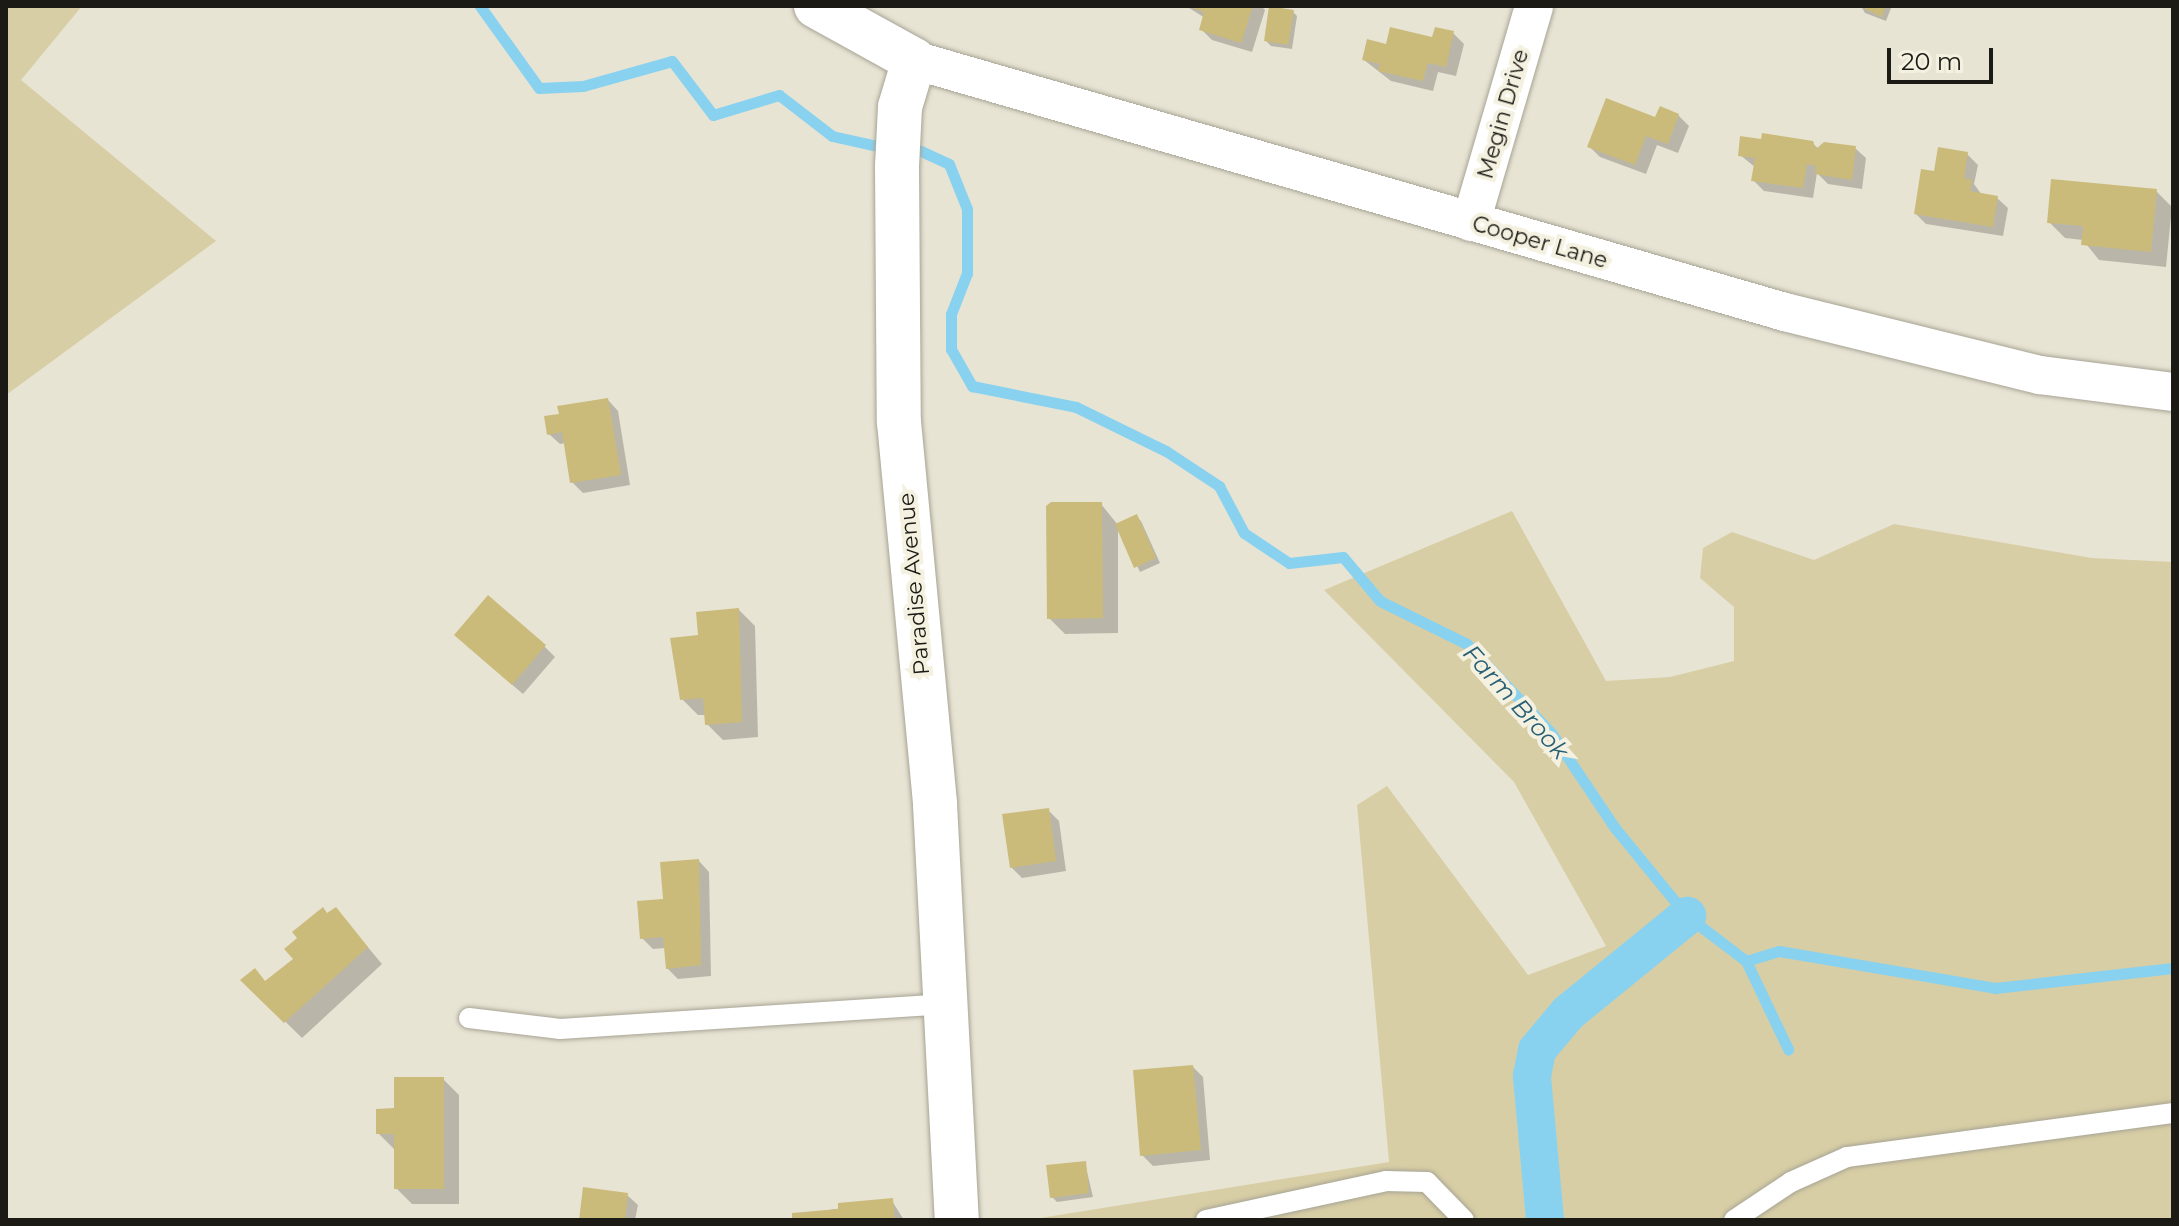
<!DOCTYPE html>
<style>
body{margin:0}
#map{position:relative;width:2179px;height:1226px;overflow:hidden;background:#e8e4d4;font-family:Montserrat,sans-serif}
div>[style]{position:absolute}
.green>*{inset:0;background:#d8cea5}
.shadow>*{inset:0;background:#0003}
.stream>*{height:11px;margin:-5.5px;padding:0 5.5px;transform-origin:5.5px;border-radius:5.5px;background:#88d2f0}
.canal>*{height:38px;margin:-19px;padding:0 19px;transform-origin:19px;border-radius:19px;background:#88d2f0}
.building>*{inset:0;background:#cbbb7b}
.roads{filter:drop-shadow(0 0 2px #a7a495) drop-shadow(0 0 2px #a7a495)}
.lane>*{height:20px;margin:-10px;padding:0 10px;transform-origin:10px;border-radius:10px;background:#fff}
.street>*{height:38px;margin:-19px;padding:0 19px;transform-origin:19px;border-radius:19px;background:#fff}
.secondary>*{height:44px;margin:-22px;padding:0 22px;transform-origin:22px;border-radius:22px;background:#fff}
span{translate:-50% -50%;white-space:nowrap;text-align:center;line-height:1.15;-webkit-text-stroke:8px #f5f1e1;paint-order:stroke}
.street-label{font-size:22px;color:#1b1a14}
.water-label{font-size:24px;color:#266076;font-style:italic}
.frame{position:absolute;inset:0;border:8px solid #1b1a14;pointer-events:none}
.scale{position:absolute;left:1887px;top:48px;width:106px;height:36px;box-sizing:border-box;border:4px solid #1b1a14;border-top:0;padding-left:10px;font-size:24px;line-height:28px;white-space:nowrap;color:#1b1a14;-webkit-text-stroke:6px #f5f1e1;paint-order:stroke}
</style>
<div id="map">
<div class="green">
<div style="clip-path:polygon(6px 6px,82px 6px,21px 80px,216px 241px,6px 395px)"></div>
<div style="clip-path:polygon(1512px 511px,1606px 681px,1670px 677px,1734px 661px,1734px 607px,1700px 578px,1703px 548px,1732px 532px,1814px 560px,1894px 524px,2092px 558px,2173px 562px,2173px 1220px,1028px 1220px,1389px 1162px,1357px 805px,1387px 786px,1528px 975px,1606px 946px,1514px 782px,1324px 590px)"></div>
</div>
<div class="shadow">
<div style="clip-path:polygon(1186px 6px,1261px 6px,1265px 10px,1252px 52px,1212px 40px,1201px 29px,1205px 18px)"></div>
<div style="clip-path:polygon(1861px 6px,1889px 6px,1891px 8px,1886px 21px,1865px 13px)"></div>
<div style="clip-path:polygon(1293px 12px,1297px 16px,1292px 49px,1271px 46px,1266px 41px)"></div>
<div style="clip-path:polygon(1453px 33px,1464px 44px,1456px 76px,1438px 72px,1433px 91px,1391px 81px,1364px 60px,1387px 46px)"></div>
<div style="clip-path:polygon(1678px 115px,1689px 126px,1678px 153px,1657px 145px,1646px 174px,1600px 157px,1590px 147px)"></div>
<div style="clip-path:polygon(1812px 143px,1819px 149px,1855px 148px,1866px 158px,1862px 189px,1828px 184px,1817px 173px,1813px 198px,1764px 191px,1753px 180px,1755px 167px,1740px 155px)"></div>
<div style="clip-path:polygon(1967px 154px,1978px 165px,1974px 184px,1982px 195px,1997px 198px,2008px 208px,2003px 236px,1926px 224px,1916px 214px,1936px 174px)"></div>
<div style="clip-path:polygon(2156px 191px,2172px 207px,2166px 267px,2099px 260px,2083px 240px,2065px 238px,2049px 222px)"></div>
<div style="clip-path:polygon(608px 400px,618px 411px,630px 485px,583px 493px,572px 482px,566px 443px,560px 444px,549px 434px)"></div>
<div style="clip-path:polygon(1101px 504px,1118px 525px,1136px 516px,1141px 521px,1160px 563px,1140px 572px,1118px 526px,1118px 633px,1065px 634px,1049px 618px)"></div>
<div style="clip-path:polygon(739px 610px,755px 626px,758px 737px,723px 740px,707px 724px,706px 715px,698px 715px,682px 699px,700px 637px)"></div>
<div style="clip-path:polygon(467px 646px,544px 646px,555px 657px,523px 694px)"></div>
<div style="clip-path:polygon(1048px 810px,1059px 821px,1066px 871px,1022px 878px,1011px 867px)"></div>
<div style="clip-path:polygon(699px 861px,709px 872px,711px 976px,678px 979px,667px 968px,666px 948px,653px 949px,642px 938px)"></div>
<div style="clip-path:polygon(336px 909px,382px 964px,302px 1038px,243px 980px,266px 983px,295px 960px)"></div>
<div style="clip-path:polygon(1193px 1067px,1203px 1077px,1210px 1160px,1153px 1166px,1142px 1155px)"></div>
<div style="clip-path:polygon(443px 1079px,459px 1095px,459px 1204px,412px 1204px,396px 1188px,394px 1149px,378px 1133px,396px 1110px)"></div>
<div style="clip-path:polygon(1085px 1163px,1093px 1197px,1057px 1202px,1052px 1197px)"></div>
<div style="clip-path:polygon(627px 1195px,638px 1205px,635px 1220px,581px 1220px)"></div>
<div style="clip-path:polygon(892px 1201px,904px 1220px,794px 1220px,794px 1215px)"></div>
</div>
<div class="stream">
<div style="left:480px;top:6px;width:101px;rotate:54.3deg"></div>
<div style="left:539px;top:88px;width:44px;rotate:-2.6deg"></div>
<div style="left:583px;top:86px;width:92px;rotate:-15.7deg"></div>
<div style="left:672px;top:61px;width:68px;rotate:52.8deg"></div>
<div style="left:713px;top:115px;width:69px;rotate:-16.9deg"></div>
<div style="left:779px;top:95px;width:67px;rotate:37.7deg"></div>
<div style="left:832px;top:136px;width:47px;rotate:12.3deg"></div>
<div style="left:921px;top:151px;width:31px;rotate:25deg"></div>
<div style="left:949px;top:164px;width:48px;rotate:68.2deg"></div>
<div style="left:967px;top:209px;width:64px;rotate:90deg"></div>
<div style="left:967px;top:273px;width:44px;rotate:111.3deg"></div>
<div style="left:951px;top:314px;width:35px;rotate:90deg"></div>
<div style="left:951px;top:349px;width:43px;rotate:60.4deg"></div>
<div style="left:972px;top:386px;width:106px;rotate:11.4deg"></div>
<div style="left:1076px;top:407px;width:100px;rotate:26.1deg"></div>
<div style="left:1166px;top:451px;width:64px;rotate:33.4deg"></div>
<div style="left:1219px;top:486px;width:53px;rotate:62deg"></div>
<div style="left:1244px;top:533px;width:54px;rotate:33.7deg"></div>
<div style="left:1289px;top:563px;width:54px;rotate:-6.3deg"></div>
<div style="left:1343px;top:557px;width:57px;rotate:49.9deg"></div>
<div style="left:1380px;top:601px;width:97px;rotate:26.3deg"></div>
<div style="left:1467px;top:644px;width:124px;rotate:46.6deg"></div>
<div style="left:1552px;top:734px;width:113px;rotate:56.2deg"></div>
<div style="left:1615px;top:828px;width:114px;rotate:50.7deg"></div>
<div style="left:1687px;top:916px;width:74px;rotate:37.3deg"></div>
<div style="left:1746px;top:961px;width:98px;rotate:64.5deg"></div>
<div style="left:1746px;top:961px;width:34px;rotate:-17deg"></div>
<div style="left:1779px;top:951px;width:219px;rotate:9.7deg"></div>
<div style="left:1995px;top:988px;width:179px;rotate:-6.4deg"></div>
</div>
<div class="canal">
<div style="left:1545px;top:1220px;width:145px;rotate:-95.2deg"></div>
<div style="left:1532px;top:1076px;width:26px;rotate:-79deg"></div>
<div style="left:1537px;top:1050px;width:48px;rotate:-50deg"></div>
<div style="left:1568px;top:1013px;width:154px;rotate:-39.2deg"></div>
</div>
<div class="building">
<div style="clip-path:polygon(1188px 6px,1253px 6px,1241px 43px,1199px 30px,1204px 12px)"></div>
<div style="clip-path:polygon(1269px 6px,1294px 10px,1288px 45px,1264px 41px)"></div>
<div style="clip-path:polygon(1859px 6px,1885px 6px,1882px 17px)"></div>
<div style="clip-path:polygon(1390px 27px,1432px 37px,1435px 27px,1454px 31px,1446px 67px,1428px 63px,1423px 81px,1378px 71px,1380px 64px,1362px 60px,1367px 39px,1386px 44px)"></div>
<div style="clip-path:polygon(1606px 98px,1655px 117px,1660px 106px,1679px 114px,1668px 144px,1646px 136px,1635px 165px,1587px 147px)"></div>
<div style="clip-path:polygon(1762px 133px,1813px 141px,1816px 149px,1824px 142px,1856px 146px,1852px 180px,1815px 174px,1816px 166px,1807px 164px,1803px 188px,1751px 181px,1755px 158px,1738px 156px,1740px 136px,1761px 139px)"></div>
<div style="clip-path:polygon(1938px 147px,1968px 152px,1964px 178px,1972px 180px,1970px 191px,1998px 196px,1993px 227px,1914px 214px,1921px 169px,1934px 171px)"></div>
<div style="clip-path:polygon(2051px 179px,2157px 189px,2151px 252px,2081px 245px,2083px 226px,2047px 223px)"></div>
<div style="clip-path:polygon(608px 398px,621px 475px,570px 483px,562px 432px,547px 435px,544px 416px,559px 414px,557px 406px)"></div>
<div style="clip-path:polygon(1051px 502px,1102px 502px,1103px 618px,1047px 619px,1046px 506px)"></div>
<div style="clip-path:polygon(1137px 514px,1156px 558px,1134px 568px,1115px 524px)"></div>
<div style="clip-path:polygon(488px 595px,546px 645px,512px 685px,454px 635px)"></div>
<div style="clip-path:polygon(739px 608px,742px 722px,705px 725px,703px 698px,680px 700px,670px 638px,698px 635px,696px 612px)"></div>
<div style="clip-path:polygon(1049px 808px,1056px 861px,1010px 868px,1002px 814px)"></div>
<div style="clip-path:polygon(699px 859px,701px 965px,666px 969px,663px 937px,640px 939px,637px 901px,663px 899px,660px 862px)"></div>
<div style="clip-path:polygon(323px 907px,327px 913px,336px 907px,368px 947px,284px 1023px,240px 980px,255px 968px,265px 981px,293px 959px,284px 949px,297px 938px,292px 932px)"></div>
<div style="clip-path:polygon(1193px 1065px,1201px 1150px,1140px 1156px,1133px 1070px)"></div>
<div style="clip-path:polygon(394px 1077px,444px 1077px,444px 1189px,394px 1189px,394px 1134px,376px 1134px,376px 1109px,394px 1108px)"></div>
<div style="clip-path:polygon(1086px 1161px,1089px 1193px,1050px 1198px,1046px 1165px)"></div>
<div style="clip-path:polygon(583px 1187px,628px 1193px,625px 1220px,579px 1220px)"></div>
<div style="clip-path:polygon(893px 1198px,895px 1220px,792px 1220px,792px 1213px,838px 1209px,838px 1203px)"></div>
</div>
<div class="roads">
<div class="lane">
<div style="left:469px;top:1018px;width:92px;rotate:6.9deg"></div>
<div style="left:560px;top:1029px;width:388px;rotate:-3.7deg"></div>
<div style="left:1206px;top:1220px;width:184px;rotate:-12.2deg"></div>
<div style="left:1386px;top:1181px;width:41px;rotate:1.4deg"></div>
<div style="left:1427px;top:1182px;width:53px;rotate:45.8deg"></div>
<div style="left:1734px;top:1220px;width:69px;rotate:-33.7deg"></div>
<div style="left:1791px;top:1182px;width:61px;rotate:-24.1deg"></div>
<div style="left:1847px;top:1157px;width:329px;rotate:-7.7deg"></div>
</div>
<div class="street">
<div style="left:914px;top:60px;width:907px;rotate:16.14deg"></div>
<div style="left:1785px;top:312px;width:263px;rotate:13.9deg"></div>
<div style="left:2040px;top:375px;width:134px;rotate:7.3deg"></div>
<div style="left:1471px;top:222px;width:225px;rotate:-73.7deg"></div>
</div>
<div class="secondary">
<div style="left:816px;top:6px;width:112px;rotate:28.9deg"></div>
<div style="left:914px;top:60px;width:49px;rotate:106.6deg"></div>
<div style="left:900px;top:107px;width:59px;rotate:92.9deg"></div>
<div style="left:897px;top:166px;width:256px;rotate:89.6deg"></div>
<div style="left:899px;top:422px;width:384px;rotate:84.6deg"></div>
<div style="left:935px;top:804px;width:417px;rotate:87deg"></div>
</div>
</div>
<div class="street-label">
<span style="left:1503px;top:114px;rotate:-74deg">Megin Drive</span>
<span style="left:1540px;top:242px;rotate:16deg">Cooper Lane</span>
<span style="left:914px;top:584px;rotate:-95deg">Paradise Avenue</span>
</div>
<div class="water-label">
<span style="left:1516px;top:702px;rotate:48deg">Farm Brook</span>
</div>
<div class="frame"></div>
<div class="scale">20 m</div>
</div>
